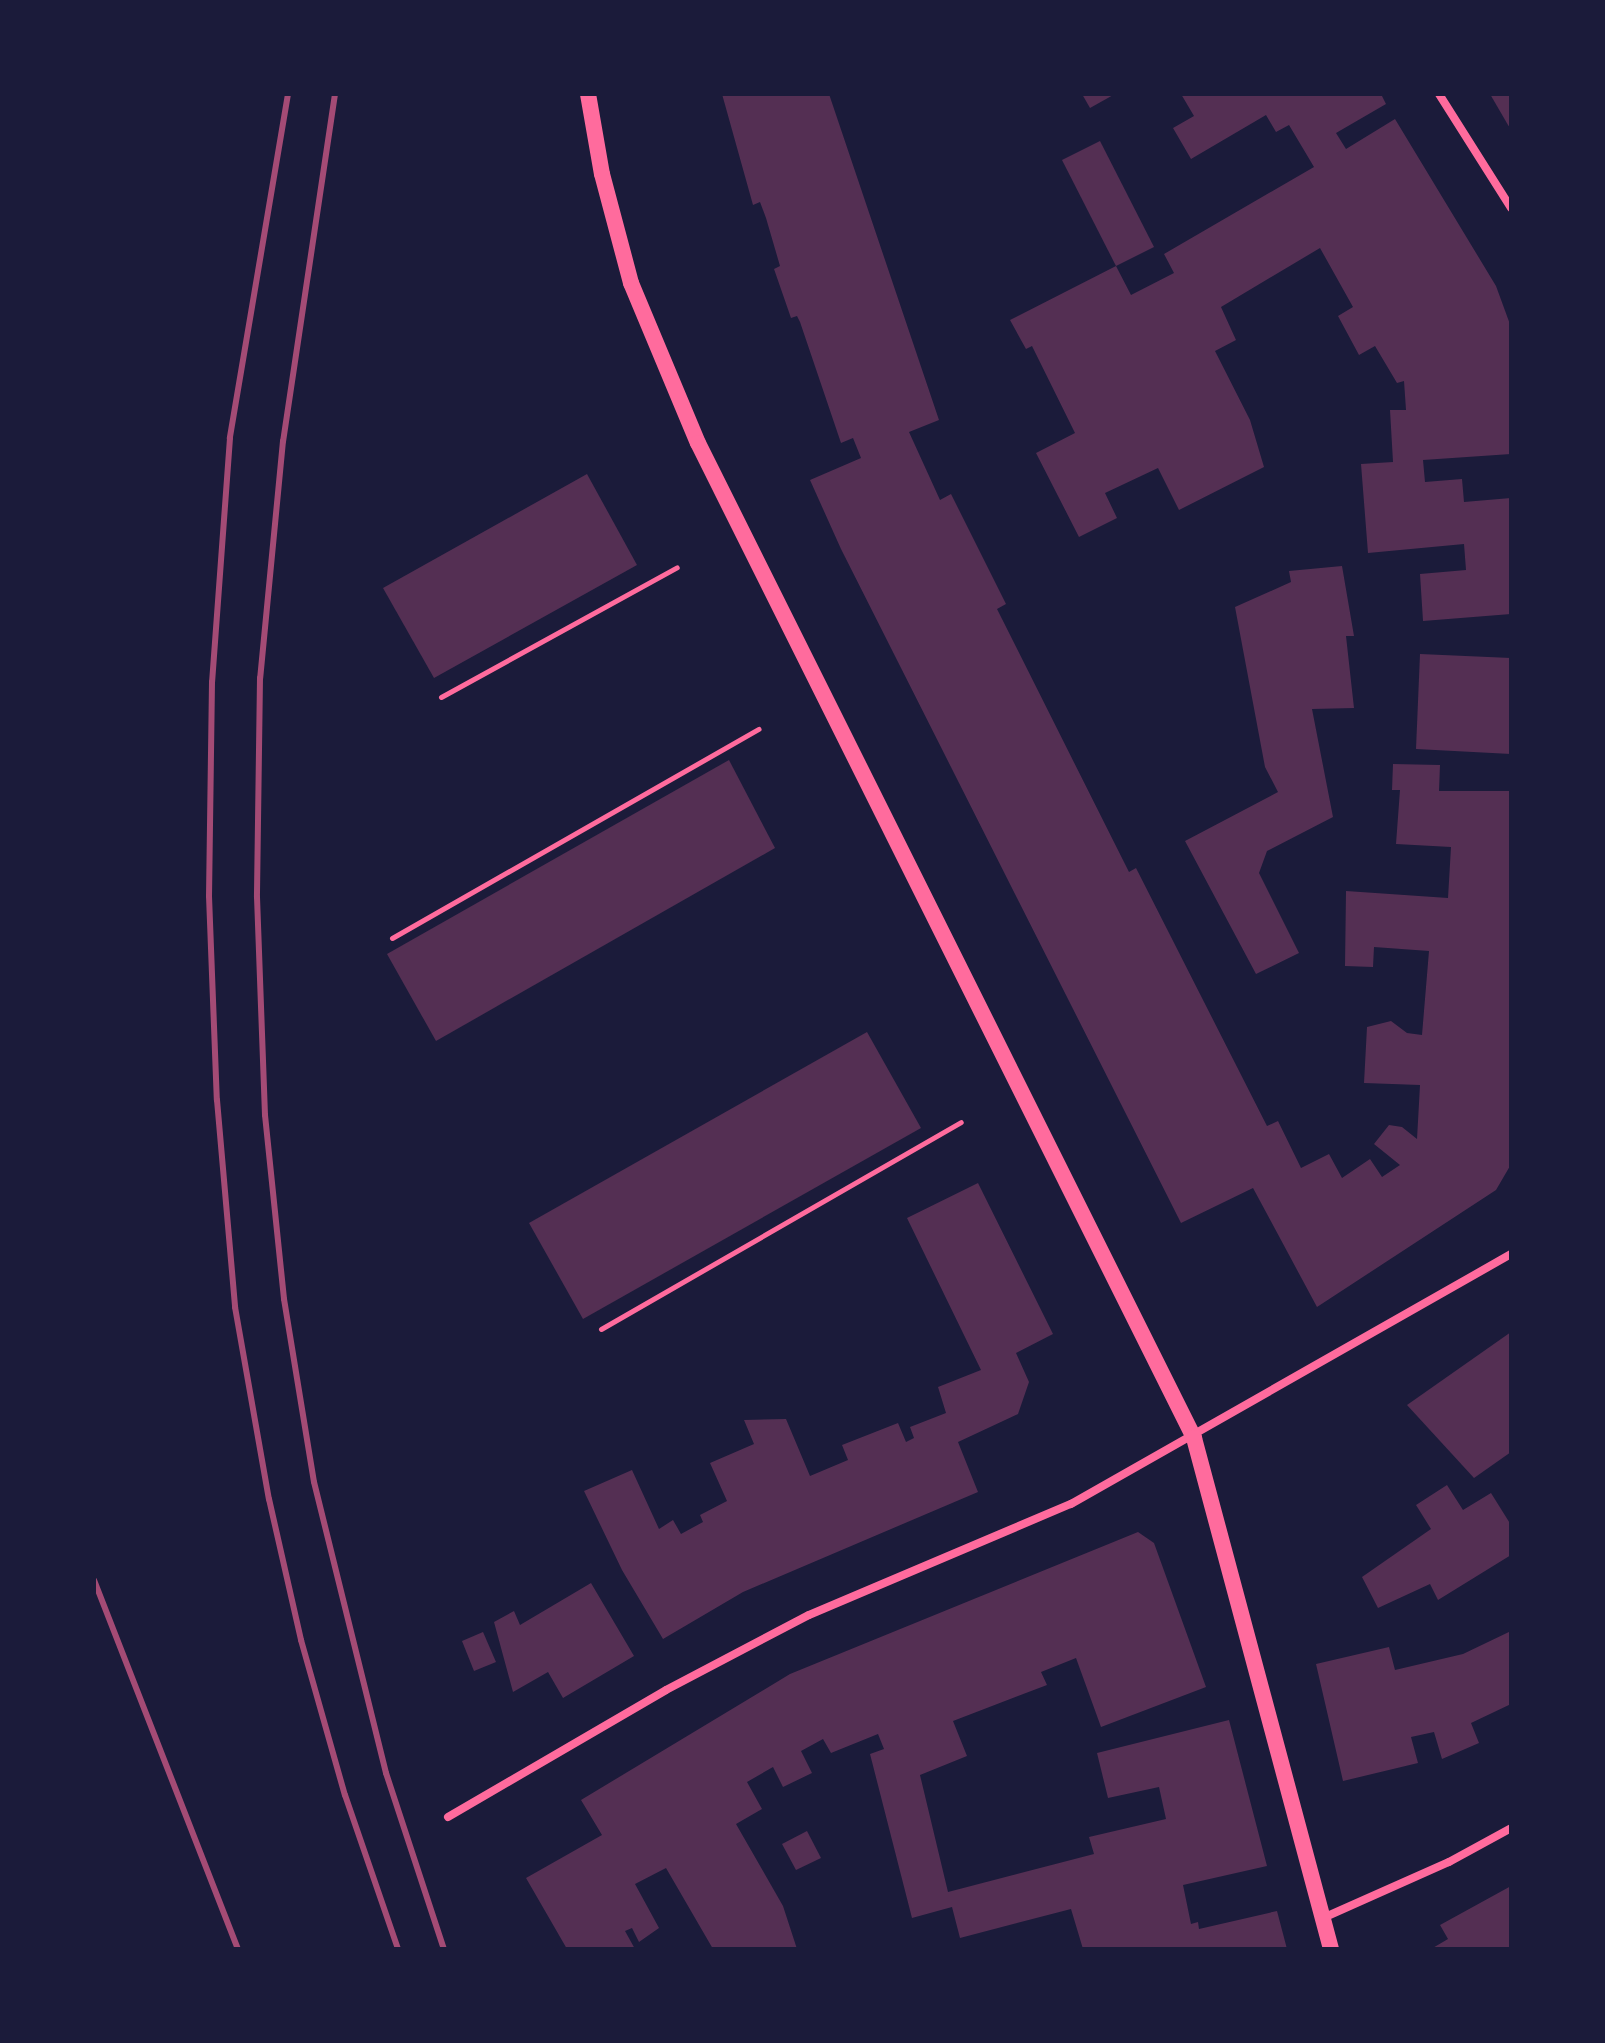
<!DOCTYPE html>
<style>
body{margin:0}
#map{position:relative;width:1605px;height:2043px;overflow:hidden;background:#1b1b3a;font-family:"Noto Sans",sans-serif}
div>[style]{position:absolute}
.building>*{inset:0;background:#542f53}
.path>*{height:5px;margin:-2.5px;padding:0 2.5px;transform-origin:2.5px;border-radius:2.5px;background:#ff6b9d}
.minor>*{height:8px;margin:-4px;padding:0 4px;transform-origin:4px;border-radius:4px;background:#ff6b9d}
.secondary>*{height:16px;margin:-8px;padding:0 8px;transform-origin:8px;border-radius:8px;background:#ff6b9d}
.rail>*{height:6px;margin:-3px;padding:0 3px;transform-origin:3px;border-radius:3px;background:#a44b75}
span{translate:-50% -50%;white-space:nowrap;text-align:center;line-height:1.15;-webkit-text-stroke:8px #1b1b3a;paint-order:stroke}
.frame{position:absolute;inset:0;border:96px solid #1b1b3a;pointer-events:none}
</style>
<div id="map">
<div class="building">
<div style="clip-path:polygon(722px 94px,829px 94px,939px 420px,909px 432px,940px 500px,951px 494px,1006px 604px,997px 609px,1129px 872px,1136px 868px,1267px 1126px,1278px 1121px,1301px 1168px,1329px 1154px,1342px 1178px,1370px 1159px,1382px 1177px,1400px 1165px,1374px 1144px,1389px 1125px,1402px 1127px,1417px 1139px,1420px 1085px,1364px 1083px,1367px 1027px,1391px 1021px,1407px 1033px,1422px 1035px,1429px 951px,1374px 947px,1373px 967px,1345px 966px,1346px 891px,1448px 898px,1451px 847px,1396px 844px,1400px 790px,1392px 790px,1393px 764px,1440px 765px,1439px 791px,1511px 791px,1510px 1166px,1496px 1190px,1317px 1307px,1253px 1188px,1181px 1223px,841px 549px,810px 480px,861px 458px,853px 438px,841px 443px,800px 322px,797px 316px,791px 318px,774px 269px,780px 266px,766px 218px,760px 202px,753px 205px)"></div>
<div style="clip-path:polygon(1082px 94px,1115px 94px,1090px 108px)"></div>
<div style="clip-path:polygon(1181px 94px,1381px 94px,1386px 104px,1336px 133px,1346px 149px,1395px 119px,1496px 286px,1511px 327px,1511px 454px,1423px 460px,1425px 482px,1462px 479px,1464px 502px,1511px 498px,1511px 614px,1423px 621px,1420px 574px,1466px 570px,1464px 544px,1368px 553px,1361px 464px,1393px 462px,1390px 410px,1406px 410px,1404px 381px,1397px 383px,1375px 346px,1359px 355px,1338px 316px,1353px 307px,1320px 248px,1221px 307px,1236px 340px,1215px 351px,1250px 420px,1264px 467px,1179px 510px,1158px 468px,1105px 493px,1117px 518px,1079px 537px,1036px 453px,1075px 433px,1032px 346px,1026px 349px,1010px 320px,1116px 266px,1131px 295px,1174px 273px,1164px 254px,1314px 167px,1289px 125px,1276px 132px,1266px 115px,1191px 159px,1173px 128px,1194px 116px)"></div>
<div style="clip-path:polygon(1490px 94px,1511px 94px,1511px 129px,1508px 125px)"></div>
<div style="clip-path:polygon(1100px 141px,1154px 247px,1116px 266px,1062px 160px)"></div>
<div style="clip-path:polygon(587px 474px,637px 565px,434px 678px,383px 588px)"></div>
<div style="clip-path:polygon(1342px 566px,1354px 636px,1346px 636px,1354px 708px,1312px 709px,1333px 817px,1267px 851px,1259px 873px,1299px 953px,1256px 974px,1185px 841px,1278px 792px,1265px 767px,1235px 607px,1291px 582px,1289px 571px)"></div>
<div style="clip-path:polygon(1420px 654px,1511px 658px,1511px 754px,1416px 749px)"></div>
<div style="clip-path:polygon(729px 760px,775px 848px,436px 1041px,387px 954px)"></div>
<div style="clip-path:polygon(867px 1032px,921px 1128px,583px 1319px,529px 1223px)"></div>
<div style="clip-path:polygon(978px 1183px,1053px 1334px,1016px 1353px,1029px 1382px,1018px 1414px,958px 1442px,978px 1492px,743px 1592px,663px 1639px,622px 1570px,584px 1491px,632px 1470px,659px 1529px,673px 1520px,681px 1534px,703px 1522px,700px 1515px,727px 1501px,710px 1463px,754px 1444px,744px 1420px,786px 1419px,810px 1476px,848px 1460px,842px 1445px,898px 1423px,906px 1442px,914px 1438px,910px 1427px,946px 1413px,938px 1387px,981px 1370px,907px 1218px)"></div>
<div style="clip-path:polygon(1511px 1332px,1511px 1452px,1474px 1478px,1407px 1405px)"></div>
<div style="clip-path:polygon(1447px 1485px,1463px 1510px,1491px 1493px,1511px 1525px,1511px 1555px,1438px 1600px,1430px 1584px,1378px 1608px,1362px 1577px,1431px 1529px,1416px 1505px)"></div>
<div style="clip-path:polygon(1138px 1532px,1154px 1543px,1206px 1687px,1101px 1727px,1076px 1658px,1041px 1672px,1047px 1685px,953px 1721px,967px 1756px,920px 1775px,948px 1892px,1094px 1854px,1089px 1837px,1166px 1819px,1159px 1787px,1108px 1798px,1097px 1753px,1229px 1720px,1267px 1866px,1183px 1885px,1191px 1924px,1198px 1922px,1199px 1929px,1277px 1911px,1287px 1949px,1083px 1949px,1071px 1909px,960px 1938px,952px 1907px,912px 1918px,870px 1754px,884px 1749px,878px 1734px,831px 1753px,823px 1739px,801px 1751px,812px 1773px,783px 1787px,773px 1767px,747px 1782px,762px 1809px,736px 1824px,783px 1906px,797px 1949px,713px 1949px,666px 1868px,635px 1884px,659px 1928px,639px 1942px,632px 1928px,625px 1931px,635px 1949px,567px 1949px,526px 1878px,602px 1835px,581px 1800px,790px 1674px)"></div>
<div style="clip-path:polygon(591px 1583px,634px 1656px,563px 1698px,548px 1672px,513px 1692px,494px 1622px,514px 1611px,520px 1625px)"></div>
<div style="clip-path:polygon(1511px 1631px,1511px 1704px,1471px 1723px,1479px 1743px,1442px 1759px,1434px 1732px,1411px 1737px,1418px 1763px,1343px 1781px,1316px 1664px,1389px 1647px,1395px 1670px,1463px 1654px)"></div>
<div style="clip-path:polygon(483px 1632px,496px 1662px,474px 1671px,462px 1641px)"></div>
<div style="clip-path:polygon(807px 1831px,821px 1858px,796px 1870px,782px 1844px)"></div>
<div style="clip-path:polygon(1511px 1886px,1511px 1949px,1431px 1949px,1448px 1939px,1440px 1925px)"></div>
</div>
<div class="path">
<div style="left:441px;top:697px;width:269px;rotate:-28.8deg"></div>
<div style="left:392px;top:938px;width:422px;rotate:-29.7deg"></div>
<div style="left:601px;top:1329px;width:415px;rotate:-29.9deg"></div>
</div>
<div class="minor">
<div style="left:1439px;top:94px;width:135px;rotate:57.7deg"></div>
<div style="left:448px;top:1817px;width:252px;rotate:-30.2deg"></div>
<div style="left:666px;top:1690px;width:161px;rotate:-27.7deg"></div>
<div style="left:809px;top:1615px;width:285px;rotate:-23deg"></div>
<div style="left:1071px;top:1504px;width:506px;rotate:-29.6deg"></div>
<div style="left:1323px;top:1918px;width:138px;rotate:-24deg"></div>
<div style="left:1449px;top:1862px;width:71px;rotate:-28.7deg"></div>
</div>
<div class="secondary">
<div style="left:588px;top:94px;width:81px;rotate:80.1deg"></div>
<div style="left:602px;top:174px;width:113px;rotate:75.1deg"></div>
<div style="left:631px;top:283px;width:173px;rotate:67.3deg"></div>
<div style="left:698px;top:443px;width:1112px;rotate:63.5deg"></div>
<div style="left:1194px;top:1438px;width:529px;rotate:74.99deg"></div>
</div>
<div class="rail">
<div style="left:288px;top:94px;width:349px;rotate:99.6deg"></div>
<div style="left:230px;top:438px;width:245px;rotate:94.2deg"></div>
<div style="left:212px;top:682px;width:214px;rotate:90.8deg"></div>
<div style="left:209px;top:896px;width:204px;rotate:87.8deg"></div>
<div style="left:217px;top:1100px;width:208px;rotate:85deg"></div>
<div style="left:235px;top:1307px;width:195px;rotate:80deg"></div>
<div style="left:269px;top:1499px;width:145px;rotate:77.2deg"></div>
<div style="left:301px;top:1640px;width:161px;rotate:74.2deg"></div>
<div style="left:345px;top:1795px;width:163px;rotate:71deg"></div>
<div style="left:335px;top:94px;width:351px;rotate:98.5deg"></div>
<div style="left:283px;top:441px;width:238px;rotate:95.5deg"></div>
<div style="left:260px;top:678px;width:219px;rotate:90.8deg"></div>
<div style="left:257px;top:897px;width:218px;rotate:87.9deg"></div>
<div style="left:265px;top:1115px;width:185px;rotate:84.1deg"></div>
<div style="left:284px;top:1299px;width:185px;rotate:80.7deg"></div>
<div style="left:314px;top:1482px;width:300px;rotate:76.1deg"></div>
<div style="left:386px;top:1773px;width:185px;rotate:71.8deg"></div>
<div style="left:94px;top:1580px;width:396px;rotate:68.7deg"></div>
</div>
<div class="frame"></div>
</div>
